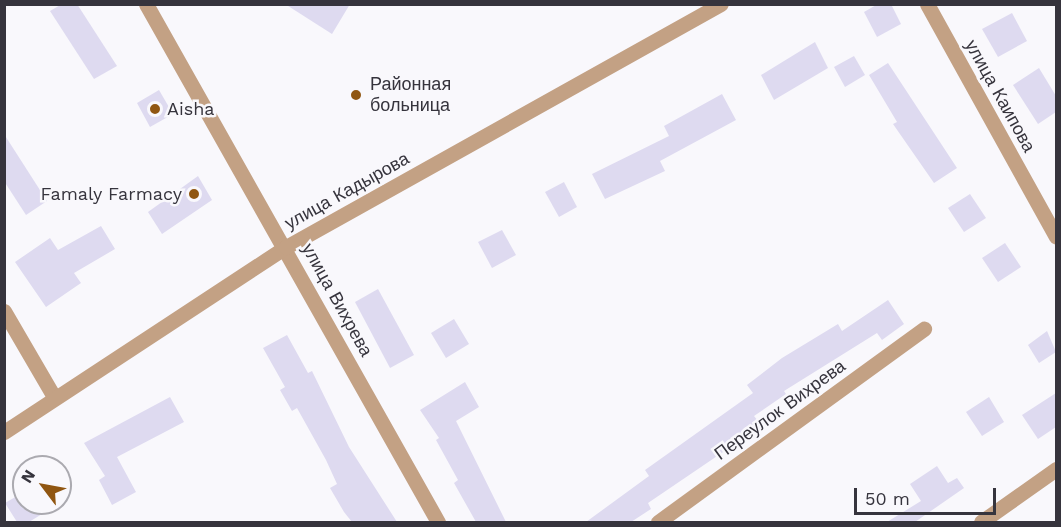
<!DOCTYPE html>
<meta charset="utf-8">
<style>
body{margin:0}
#map{position:relative;width:1061px;height:527px;overflow:hidden;background:#f9f8fc;font-family:"Work Sans",sans-serif}
div>[style]{position:absolute}
.building>*{inset:0;background:#dedaf0}
.minor>*{height:15px;margin:-7.5px;padding:0 7.5px;transform-origin:7.5px;border-radius:7.5px;background:#c3a184}
.dots>*{width:16px;height:16px;translate:-50% -50%;box-sizing:border-box;border:3px solid #f9f8fc;border-radius:50%}
span{translate:-50% -50%;white-space:nowrap;text-align:center;line-height:1.15;-webkit-text-stroke:5px #f9f8fc;paint-order:stroke}
.poi-label{font-size:18px;color:#36343d}
.left{translate:0 -50%;text-align:left}
.right{translate:-100% -50%;text-align:right}
.street-label{font-size:18px;color:#36343d}
.frame{position:absolute;inset:0;border:6px solid #36343d;pointer-events:none}
.north{position:absolute;left:12px;top:455px;width:60px;height:60px;box-sizing:border-box;background:#f9f8fc;border:2px solid #abaab0;border-radius:50%;rotate:302deg;font-size:16px;font-weight:700;line-height:24px;text-align:center;color:#36343d}
.north::after{content:'';display:block;margin:auto;width:21px;height:27px;background:#905611;clip-path:polygon(50% 0,100% 100%,50% 72%,0 100%)}
.scale{position:absolute;left:854px;top:488px;width:142px;height:27px;box-sizing:border-box;border:3px solid #36343d;border-top:0;padding-left:8px;font-size:18px;line-height:21px;white-space:nowrap;color:#36343d;-webkit-text-stroke:4px #f9f8fc;paint-order:stroke}
</style>
<div id="map">
<div class="building">
<div style="clip-path:polygon(62px 4px,77px 4px,117px 66px,94px 79px,50px 11px)"></div>
<div style="clip-path:polygon(285px 4px,350px 4px,332px 34px)"></div>
<div style="clip-path:polygon(878px 4px,891px 4px,901px 24px,877px 37px,864px 12px)"></div>
<div style="clip-path:polygon(1012px 13px,1027px 41px,998px 57px,982px 29px)"></div>
<div style="clip-path:polygon(815px 42px,828px 68px,774px 100px,761px 75px)"></div>
<div style="clip-path:polygon(854px 56px,865px 75px,845px 87px,834px 67px)"></div>
<div style="clip-path:polygon(888px 63px,957px 168px,934px 183px,893px 124px,897px 122px,869px 75px)"></div>
<div style="clip-path:polygon(1039px 68px,1056px 96px,1056px 112px,1038px 124px,1013px 85px)"></div>
<div style="clip-path:polygon(159px 90px,173px 114px,150px 127px,137px 103px)"></div>
<div style="clip-path:polygon(722px 94px,736px 120px,660px 161px,665px 171px,605px 199px,592px 174px,669px 136px,664px 126px)"></div>
<div style="clip-path:polygon(4px 134px,47px 201px,26px 215px,4px 181px)"></div>
<div style="clip-path:polygon(198px 176px,212px 200px,162px 234px,148px 212px)"></div>
<div style="clip-path:polygon(564px 182px,577px 207px,559px 217px,545px 192px)"></div>
<div style="clip-path:polygon(970px 194px,986px 218px,964px 232px,948px 208px)"></div>
<div style="clip-path:polygon(101px 226px,115px 249px,74px 273px,81px 283px,46px 307px,15px 262px,50px 238px,58px 250px)"></div>
<div style="clip-path:polygon(502px 230px,516px 255px,492px 268px,478px 242px)"></div>
<div style="clip-path:polygon(1005px 243px,1021px 267px,998px 282px,982px 258px)"></div>
<div style="clip-path:polygon(378px 289px,414px 355px,390px 368px,355px 302px)"></div>
<div style="clip-path:polygon(888px 300px,904px 324px,882px 340px,877px 333px,784px 391px,786px 394px,754px 416px,758px 421px,726px 445px,729px 448px,648px 503px,651px 509px,631px 522px,586px 522px,649px 476px,645px 470px,753px 393px,747px 385px,782px 358px,838px 324px,842px 331px)"></div>
<div style="clip-path:polygon(454px 319px,469px 344px,446px 358px,431px 333px)"></div>
<div style="clip-path:polygon(1047px 331px,1056px 352px,1039px 363px,1028px 345px)"></div>
<div style="clip-path:polygon(287px 335px,308px 373px,312px 371px,349px 447px,397px 522px,352px 522px,344px 512px,330px 488px,337px 484px,326px 460px,297px 408px,292px 411px,280px 390px,285px 387px,263px 348px)"></div>
<div style="clip-path:polygon(465px 382px,479px 407px,456px 421px,506px 522px,476px 522px,454px 483px,458px 480px,436px 440px,439px 438px,420px 410px)"></div>
<div style="clip-path:polygon(1056px 393px,1056px 427px,1038px 439px,1022px 415px)"></div>
<div style="clip-path:polygon(170px 397px,184px 422px,117px 457px,136px 492px,112px 505px,99px 480px,105px 476px,84px 443px)"></div>
<div style="clip-path:polygon(989px 397px,1004px 422px,982px 436px,966px 412px)"></div>
<div style="clip-path:polygon(937px 466px,948px 483px,957px 478px,964px 488px,915px 522px,887px 522px,921px 501px,910px 484px)"></div>
<div style="clip-path:polygon(24px 492px,24px 503px,60px 503px,29px 522px,17px 522px,5px 503px)"></div>
</div>
<div class="minor">
<div style="left:146px;top:4px;width:595px;rotate:60.59deg"></div>
<div style="left:927px;top:4px;width:266px;rotate:61deg"></div>
<div style="left:4px;top:311px;width:99px;rotate:59.8deg"></div>
<div style="left:4px;top:432px;width:337px;rotate:-33.3deg"></div>
<div style="left:286px;top:247px;width:498px;rotate:-29.2deg"></div>
<div style="left:658px;top:522px;width:329px;rotate:-36deg"></div>
<div style="left:981px;top:522px;width:92px;rotate:-35.2deg"></div>
</div>
<div class="dots">
<div style="left:356px;top:95px;background:#905611"></div>
<div style="left:155px;top:109px;background:#905611"></div>
<div style="left:194px;top:194px;background:#905611"></div>
</div>
<div class="poi-label">
<span class="left" style="left:370px;top:95px">Районная<br>больница</span>
<span class="left" style="left:167px;top:109px">Aisha</span>
<span class="right" style="left:182px;top:194px">Famaly Farmacy</span>
</div>
<div class="street-label">
<span style="left:1000px;top:96px;rotate:61deg">улица Каипова</span>
<span style="left:347px;top:191px;rotate:-29deg">улица Кадырова</span>
<span style="left:337px;top:300px;rotate:61deg">улица Вихрева</span>
<span style="left:780px;top:410px;rotate:-36deg">Переулок Вихрева</span>
</div>
<div class="frame"></div>
<div class="north">N</div>
<div class="scale">50 m</div>
</div>
